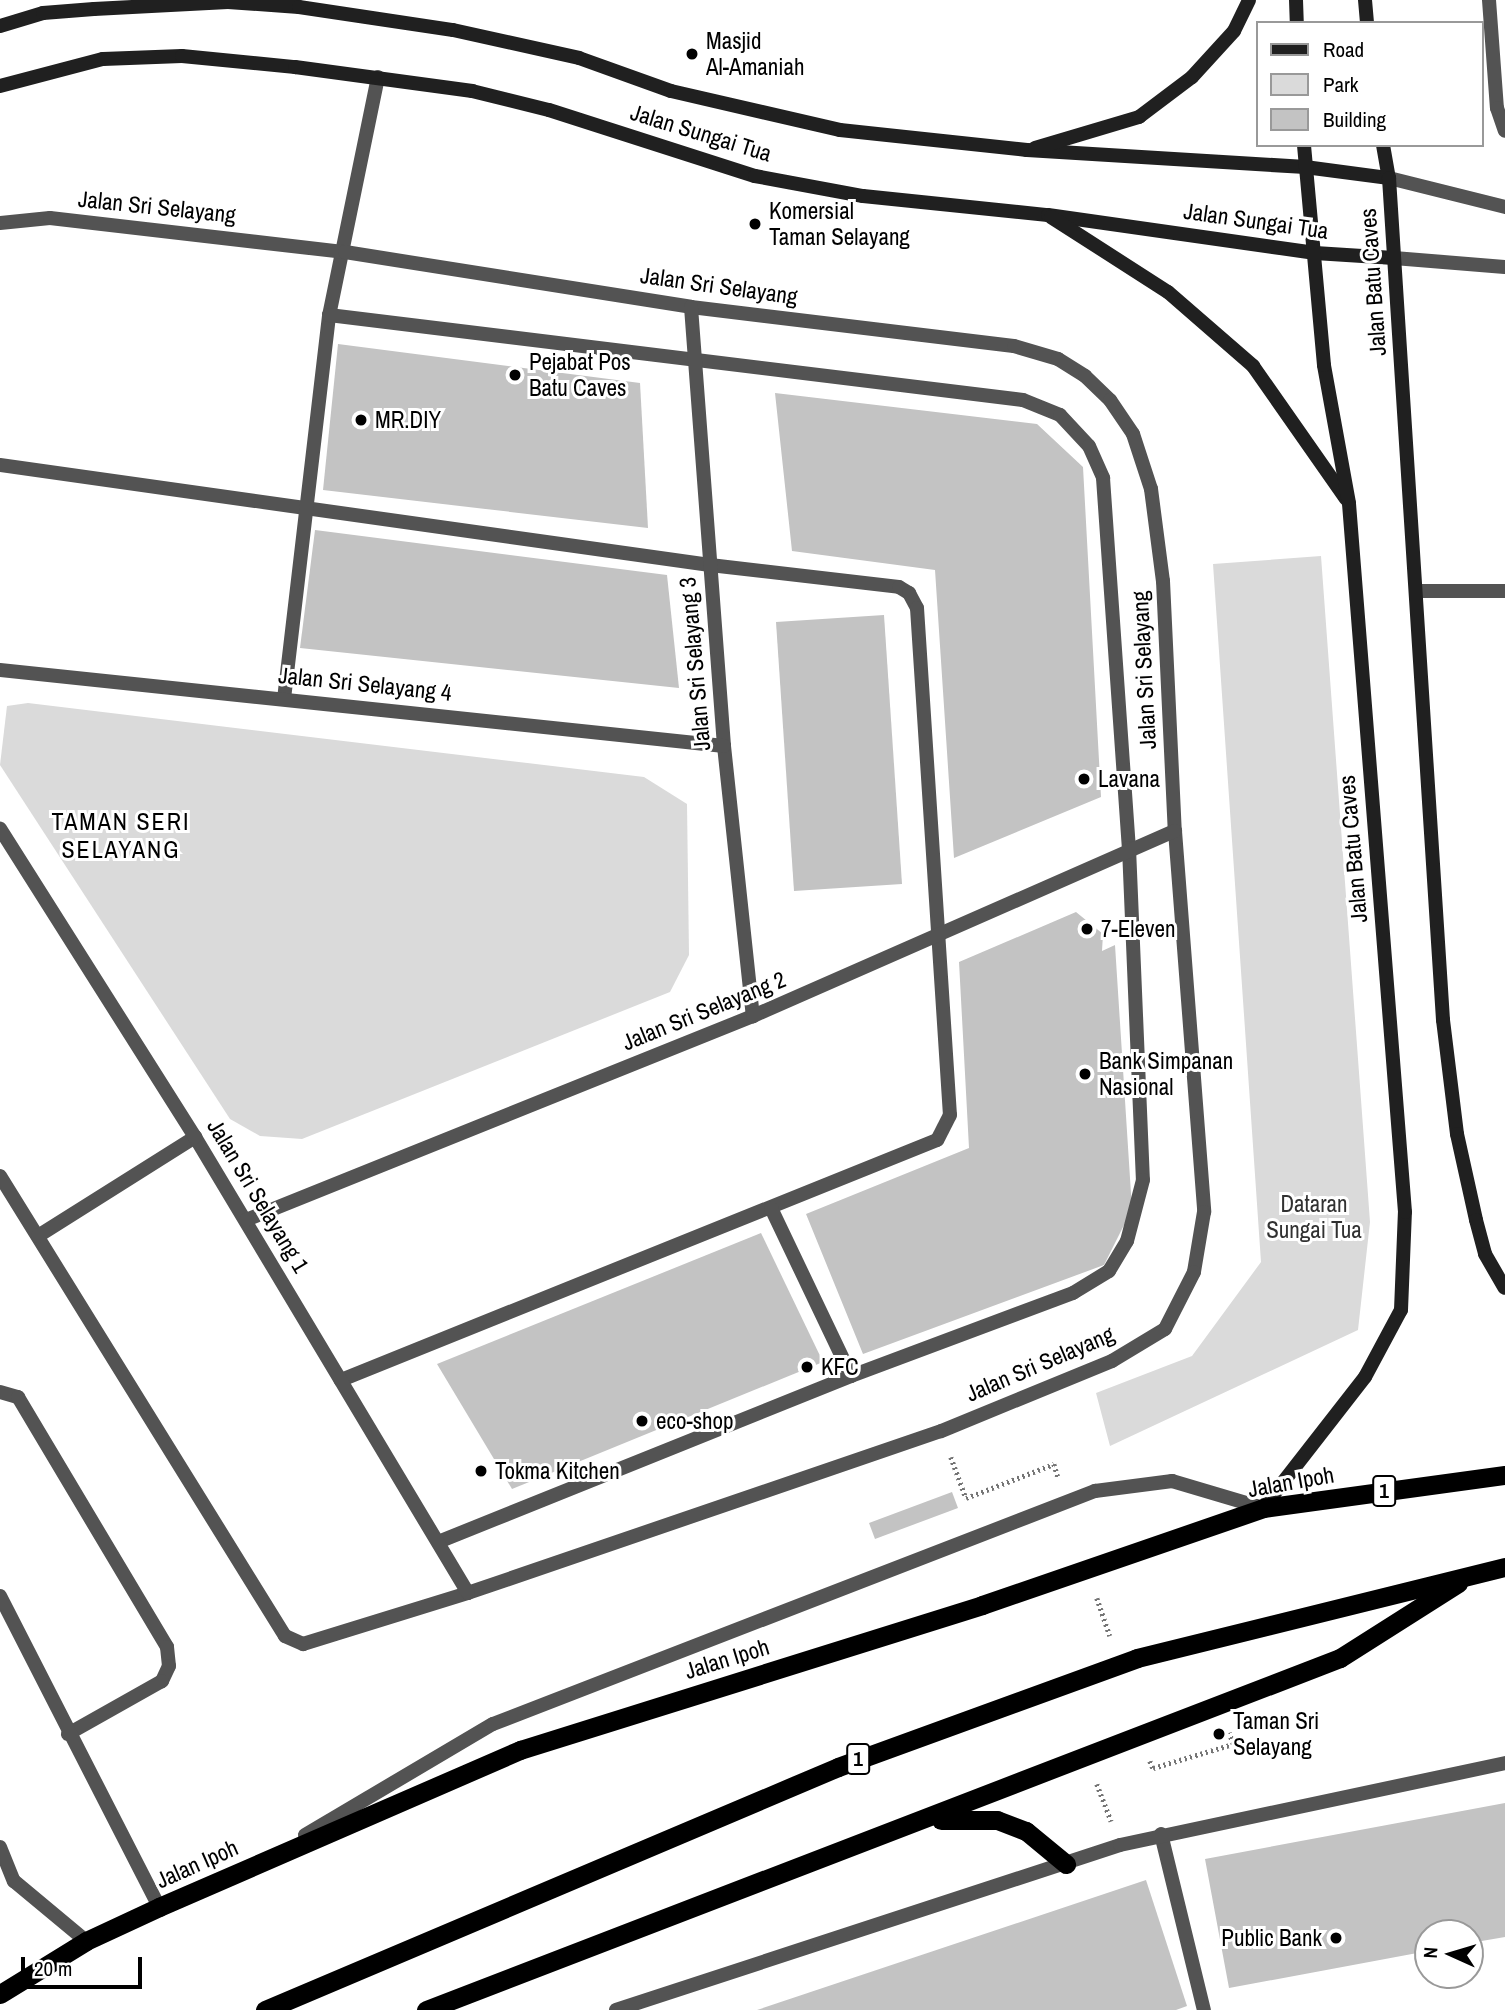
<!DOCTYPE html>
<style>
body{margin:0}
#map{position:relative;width:1505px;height:2010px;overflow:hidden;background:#fff;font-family:"Archivo Narrow",sans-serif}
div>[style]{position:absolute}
.green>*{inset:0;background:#dadada}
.building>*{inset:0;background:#c3c3c3}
.path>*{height:4.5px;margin-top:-2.25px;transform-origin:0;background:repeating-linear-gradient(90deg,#757575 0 2px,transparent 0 5.5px)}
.service>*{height:14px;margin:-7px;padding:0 7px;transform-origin:7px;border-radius:7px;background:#535353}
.minor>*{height:14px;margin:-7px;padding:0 7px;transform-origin:7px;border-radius:7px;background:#535353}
.tertiary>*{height:14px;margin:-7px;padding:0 7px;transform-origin:7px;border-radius:7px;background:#535353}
.secondary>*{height:14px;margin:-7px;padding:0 7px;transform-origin:7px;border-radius:7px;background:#202020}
.trunk>*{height:19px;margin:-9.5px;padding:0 9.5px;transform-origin:9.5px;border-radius:9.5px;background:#000}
.dots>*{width:19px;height:19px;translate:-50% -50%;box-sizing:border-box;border:4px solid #fff;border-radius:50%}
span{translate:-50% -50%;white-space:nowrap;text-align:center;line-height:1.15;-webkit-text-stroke:6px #fff;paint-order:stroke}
.shield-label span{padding:2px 5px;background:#fff;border:2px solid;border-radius:5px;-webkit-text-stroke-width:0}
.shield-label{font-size:21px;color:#000;font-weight:700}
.poi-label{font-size:23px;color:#000}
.left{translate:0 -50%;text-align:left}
.right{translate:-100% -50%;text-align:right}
.street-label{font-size:23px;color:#000}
.park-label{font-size:23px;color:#313131}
.neighbourhood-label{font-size:24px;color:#000;letter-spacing:2px}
.legend{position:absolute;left:1256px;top:21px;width:228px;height:126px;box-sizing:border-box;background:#fff;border:2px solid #999;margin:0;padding:9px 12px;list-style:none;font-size:21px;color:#000}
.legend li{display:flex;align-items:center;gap:14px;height:35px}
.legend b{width:35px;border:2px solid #999}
.north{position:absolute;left:1414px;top:1919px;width:70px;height:70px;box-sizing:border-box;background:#fff;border:2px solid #999;border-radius:50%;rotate:274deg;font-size:19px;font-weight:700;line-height:28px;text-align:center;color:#000}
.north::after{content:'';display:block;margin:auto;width:24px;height:32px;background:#000;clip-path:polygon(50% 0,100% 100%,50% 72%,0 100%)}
.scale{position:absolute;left:21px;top:1957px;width:121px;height:32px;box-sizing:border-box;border:4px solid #000;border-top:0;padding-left:9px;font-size:21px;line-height:24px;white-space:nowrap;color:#000;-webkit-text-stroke:5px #fff;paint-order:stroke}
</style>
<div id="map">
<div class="green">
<div style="clip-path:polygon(1321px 556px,1370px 1222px,1358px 1330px,1110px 1446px,1096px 1393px,1192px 1356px,1261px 1262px,1213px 564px)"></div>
<div style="clip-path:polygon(28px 703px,644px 777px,687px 804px,689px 955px,670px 992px,302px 1139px,260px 1136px,230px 1119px,0 765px,7px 706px)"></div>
</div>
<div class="building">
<div style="clip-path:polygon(338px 344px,640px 383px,648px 528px,323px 490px)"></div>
<div style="clip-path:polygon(775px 393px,1037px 424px,1083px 467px,1101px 797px,954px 858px,935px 570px,792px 551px)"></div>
<div style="clip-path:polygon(315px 530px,667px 575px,679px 688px,300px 648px)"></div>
<div style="clip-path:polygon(884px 615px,902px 884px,794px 891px,776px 622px)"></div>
<div style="clip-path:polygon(1076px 912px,1103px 934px,1102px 951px,1115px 945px,1132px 1209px,1104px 1265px,863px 1354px,806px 1214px,969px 1148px,959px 962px)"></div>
<div style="clip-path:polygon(761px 1233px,823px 1362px,512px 1489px,437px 1364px)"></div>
<div style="clip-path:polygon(952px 1492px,958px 1508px,875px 1539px,869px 1523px)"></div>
<div style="clip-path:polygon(1505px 1803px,1505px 1937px,1470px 1943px,1470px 1933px,1428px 1933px,1428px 1951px,1229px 1988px,1205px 1859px)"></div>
<div style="clip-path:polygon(1146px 1880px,1187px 2006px,1176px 2010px,757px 2010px)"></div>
</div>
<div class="path">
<div style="left:951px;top:1457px;width:44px;rotate:69.9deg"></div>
<div style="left:966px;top:1498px;width:94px;rotate:-21.1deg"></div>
<div style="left:1054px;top:1464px;width:14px;rotate:73deg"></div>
<div style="left:1097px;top:1598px;width:40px;rotate:71.1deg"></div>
<div style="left:1150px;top:1761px;width:8px;rotate:67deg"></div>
<div style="left:1153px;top:1768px;width:84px;rotate:-16.7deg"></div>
<div style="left:1233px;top:1744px;width:12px;rotate:-110deg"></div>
<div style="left:1097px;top:1784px;width:40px;rotate:69deg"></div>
</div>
<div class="service">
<div style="left:0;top:465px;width:717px;rotate:8.02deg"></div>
<div style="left:710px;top:565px;width:190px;rotate:6.6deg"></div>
<div style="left:899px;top:587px;width:12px;rotate:31deg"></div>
<div style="left:909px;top:593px;width:17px;rotate:62deg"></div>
<div style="left:917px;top:608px;width:508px;rotate:86.28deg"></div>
<div style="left:950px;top:1115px;width:28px;rotate:117deg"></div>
<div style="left:937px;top:1140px;width:643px;rotate:158.07deg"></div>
<div style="left:284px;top:699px;width:387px;rotate:-83.3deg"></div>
<div style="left:0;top:1176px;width:541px;rotate:58.22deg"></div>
<div style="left:285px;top:1636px;width:20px;rotate:24deg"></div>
<div style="left:303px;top:1644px;width:173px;rotate:-17.2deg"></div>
<div style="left:771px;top:1208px;width:186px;rotate:64.5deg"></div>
<div style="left:38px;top:1236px;width:186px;rotate:-32.2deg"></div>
<div style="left:0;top:1392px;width:19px;rotate:16deg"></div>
<div style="left:18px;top:1397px;width:291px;rotate:59.2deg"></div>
<div style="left:167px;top:1647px;width:19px;rotate:84deg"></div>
<div style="left:169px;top:1666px;width:17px;rotate:115deg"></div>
<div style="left:162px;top:1681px;width:108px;rotate:150.6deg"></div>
<div style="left:0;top:1596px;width:349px;rotate:62.9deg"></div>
<div style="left:1161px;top:1834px;width:181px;rotate:76.3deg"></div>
<div style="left:305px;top:1835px;width:218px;rotate:-30.6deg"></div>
<div style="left:493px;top:1724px;width:646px;rotate:-21.16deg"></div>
<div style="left:1095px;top:1491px;width:78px;rotate:-7.4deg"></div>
<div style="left:1172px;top:1481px;width:95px;rotate:16.5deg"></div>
<div style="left:0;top:1847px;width:37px;rotate:68deg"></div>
<div style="left:14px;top:1881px;width:94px;rotate:39.8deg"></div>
<div style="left:616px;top:2010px;width:530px;rotate:-18.13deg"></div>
<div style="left:1120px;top:1845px;width:394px;rotate:-12deg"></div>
</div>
<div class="minor">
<div style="left:1489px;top:0;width:108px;rotate:85.8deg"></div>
<div style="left:1497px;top:108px;width:24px;rotate:71deg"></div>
<div style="left:378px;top:77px;width:243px;rotate:101.6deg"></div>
<div style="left:329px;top:315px;width:699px;rotate:6.98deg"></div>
<div style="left:1023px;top:400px;width:40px;rotate:22deg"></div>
<div style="left:1060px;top:415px;width:42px;rotate:46.9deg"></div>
<div style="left:1089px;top:446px;width:35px;rotate:66deg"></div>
<div style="left:1103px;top:478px;width:371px;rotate:86deg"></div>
<div style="left:1129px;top:848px;width:332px;rotate:87.6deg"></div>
<div style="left:1143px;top:1180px;width:63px;rotate:104.7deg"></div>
<div style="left:1127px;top:1241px;width:35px;rotate:121deg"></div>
<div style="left:1109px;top:1271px;width:42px;rotate:148.6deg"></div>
<div style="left:1073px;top:1293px;width:237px;rotate:159.5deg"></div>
<div style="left:851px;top:1376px;width:445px;rotate:158.1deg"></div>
<div style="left:0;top:223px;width:50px;rotate:-5.7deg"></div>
<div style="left:50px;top:218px;width:297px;rotate:6.6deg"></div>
<div style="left:345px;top:252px;width:350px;rotate:9deg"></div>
<div style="left:691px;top:307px;width:325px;rotate:6.9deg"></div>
<div style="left:1014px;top:346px;width:46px;rotate:16.5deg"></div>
<div style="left:1058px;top:359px;width:32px;rotate:32deg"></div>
<div style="left:1085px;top:376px;width:35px;rotate:44deg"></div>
<div style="left:1110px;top:400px;width:41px;rotate:55.9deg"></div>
<div style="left:1133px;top:434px;width:58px;rotate:71.9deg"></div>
<div style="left:1151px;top:489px;width:93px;rotate:82.6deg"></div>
<div style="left:1163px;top:581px;width:250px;rotate:87.3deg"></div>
<div style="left:1175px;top:831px;width:382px;rotate:85.6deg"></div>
<div style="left:1204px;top:1212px;width:61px;rotate:99.5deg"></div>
<div style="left:1194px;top:1272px;width:64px;rotate:117deg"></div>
<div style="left:1165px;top:1329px;width:62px;rotate:148.9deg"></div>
<div style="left:1112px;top:1361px;width:185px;rotate:157.7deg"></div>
<div style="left:941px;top:1431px;width:500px;rotate:161.1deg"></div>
<div style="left:468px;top:1593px;width:531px;rotate:-120.91deg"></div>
<div style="left:195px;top:1137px;width:365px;rotate:-122.3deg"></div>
<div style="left:691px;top:307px;width:440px;rotate:85.7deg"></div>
<div style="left:724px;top:746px;width:272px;rotate:83.9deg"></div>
<div style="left:1417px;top:591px;width:88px"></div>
<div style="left:0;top:670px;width:728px;rotate:5.99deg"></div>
<div style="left:246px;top:1220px;width:547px;rotate:-21.92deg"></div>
<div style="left:753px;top:1016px;width:461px;rotate:-23.7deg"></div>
</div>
<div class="tertiary">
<div style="left:1389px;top:178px;width:120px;rotate:14deg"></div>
<div style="left:1394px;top:258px;width:111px;rotate:4.6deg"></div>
</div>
<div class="secondary">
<div style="left:1296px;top:0;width:23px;rotate:88deg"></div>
<div style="left:1365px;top:0;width:23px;rotate:85deg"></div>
<div style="left:0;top:26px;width:45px;rotate:-16.8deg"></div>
<div style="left:43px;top:13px;width:51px;rotate:-4.5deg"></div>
<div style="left:94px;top:9px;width:134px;rotate:-3deg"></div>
<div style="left:228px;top:2px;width:71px;rotate:4deg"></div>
<div style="left:299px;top:7px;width:156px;rotate:8.5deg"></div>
<div style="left:453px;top:30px;width:129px;rotate:12.5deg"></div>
<div style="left:579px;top:58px;width:98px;rotate:19.7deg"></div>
<div style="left:671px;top:91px;width:173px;rotate:13deg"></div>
<div style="left:840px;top:130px;width:188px;rotate:6.1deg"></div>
<div style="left:1027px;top:150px;width:279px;rotate:3.5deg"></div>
<div style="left:1305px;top:167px;width:85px;rotate:7.5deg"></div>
<div style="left:0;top:86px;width:106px;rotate:-14.7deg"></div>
<div style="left:103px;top:59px;width:79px;rotate:-2.2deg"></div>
<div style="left:182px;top:56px;width:114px;rotate:5.6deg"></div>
<div style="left:295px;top:67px;width:179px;rotate:7.7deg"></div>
<div style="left:472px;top:91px;width:79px;rotate:13.9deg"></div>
<div style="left:549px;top:110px;width:216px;rotate:17.8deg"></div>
<div style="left:755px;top:176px;width:110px;rotate:10.5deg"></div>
<div style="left:863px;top:196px;width:186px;rotate:5.9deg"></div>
<div style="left:1048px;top:215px;width:270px;rotate:8.1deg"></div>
<div style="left:1315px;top:253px;width:79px;rotate:3.6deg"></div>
<div style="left:1383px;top:145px;width:34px;rotate:80deg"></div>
<div style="left:1389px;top:178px;width:844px;rotate:86.33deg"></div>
<div style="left:1443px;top:1020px;width:115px;rotate:83deg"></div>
<div style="left:1457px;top:1134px;width:88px;rotate:77.5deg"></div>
<div style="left:1476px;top:1220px;width:35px;rotate:75deg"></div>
<div style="left:1485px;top:1254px;width:39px;rotate:60deg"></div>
<div style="left:1035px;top:148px;width:109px;rotate:-16.6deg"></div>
<div style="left:1139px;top:117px;width:66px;rotate:-37deg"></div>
<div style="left:1192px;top:77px;width:62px;rotate:-47.6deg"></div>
<div style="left:1234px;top:31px;width:34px;rotate:-64deg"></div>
<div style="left:1051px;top:217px;width:139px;rotate:32.7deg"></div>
<div style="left:1168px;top:292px;width:113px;rotate:41deg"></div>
<div style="left:1253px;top:366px;width:162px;rotate:55deg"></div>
<div style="left:1263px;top:1508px;width:166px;rotate:-52.1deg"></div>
<div style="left:1365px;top:1377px;width:76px;rotate:-61.8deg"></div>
<div style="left:1401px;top:1310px;width:98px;rotate:-87.7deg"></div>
<div style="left:1405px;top:1212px;width:711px;rotate:-94.52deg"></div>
<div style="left:1349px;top:503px;width:140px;rotate:-100.3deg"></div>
<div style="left:1324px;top:365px;width:221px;rotate:-95.2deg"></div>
</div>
<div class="trunk">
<div style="left:941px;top:1820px;width:56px"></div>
<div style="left:997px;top:1820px;width:31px;rotate:21deg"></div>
<div style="left:1026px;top:1831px;width:52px;rotate:39.5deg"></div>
<div style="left:0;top:1994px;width:101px;rotate:-31.6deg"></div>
<div style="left:86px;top:1941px;width:81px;rotate:-25deg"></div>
<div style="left:159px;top:1907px;width:394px;rotate:-23.5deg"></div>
<div style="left:520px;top:1750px;width:484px;rotate:-17.4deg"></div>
<div style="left:982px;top:1605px;width:297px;rotate:-19deg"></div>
<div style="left:1263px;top:1508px;width:244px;rotate:-7.8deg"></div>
<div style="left:265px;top:2010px;width:622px;rotate:-22.98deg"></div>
<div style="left:838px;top:1767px;width:318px;rotate:-20deg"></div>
<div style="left:1137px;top:1658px;width:379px;rotate:-13.9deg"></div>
<div style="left:426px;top:2010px;width:979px;rotate:-21.06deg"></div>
<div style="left:1340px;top:1658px;width:140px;rotate:-32.4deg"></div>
</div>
<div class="dots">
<div style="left:692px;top:54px;background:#000"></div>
<div style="left:755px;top:224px;background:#000"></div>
<div style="left:515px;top:375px;background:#000"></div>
<div style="left:361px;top:420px;background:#000"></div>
<div style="left:1084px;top:779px;background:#000"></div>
<div style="left:1087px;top:929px;background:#000"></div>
<div style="left:1085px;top:1074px;background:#000"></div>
<div style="left:807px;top:1367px;background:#000"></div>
<div style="left:642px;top:1421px;background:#000"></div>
<div style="left:481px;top:1471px;background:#000"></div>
<div style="left:1219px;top:1734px;background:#000"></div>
<div style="left:1336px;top:1938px;background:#000"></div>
</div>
<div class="shield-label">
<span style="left:1384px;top:1491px">1</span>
<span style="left:858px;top:1759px">1</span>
</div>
<div class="poi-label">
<span class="left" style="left:706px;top:54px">Masjid<br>Al-Amaniah</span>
<span class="left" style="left:769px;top:224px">Komersial<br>Taman Selayang</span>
<span class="left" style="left:529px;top:375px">Pejabat Pos<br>Batu Caves</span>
<span class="left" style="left:375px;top:420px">MR.DIY</span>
<span class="left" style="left:1098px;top:779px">Lavana</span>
<span class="left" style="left:1101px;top:929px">7-Eleven</span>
<span class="left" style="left:1099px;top:1074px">Bank Simpanan<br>Nasional</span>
<span class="left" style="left:821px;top:1367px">KFC</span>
<span class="left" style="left:656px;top:1421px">eco-shop</span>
<span class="left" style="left:495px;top:1471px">Tokma Kitchen</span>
<span class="left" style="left:1233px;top:1734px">Taman Sri<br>Selayang</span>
<span class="right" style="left:1322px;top:1938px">Public Bank</span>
</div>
<div class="street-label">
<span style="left:701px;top:133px;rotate:17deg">Jalan Sungai Tua</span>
<span style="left:157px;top:207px;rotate:6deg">Jalan Sri Selayang</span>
<span style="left:1256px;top:221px;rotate:8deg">Jalan Sungai Tua</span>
<span style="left:1373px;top:282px;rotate:-94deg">Jalan Batu Caves</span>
<span style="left:719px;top:286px;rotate:8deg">Jalan Sri Selayang</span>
<span style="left:695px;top:664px;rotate:-95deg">Jalan Sri Selayang 3</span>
<span style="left:1144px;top:670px;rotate:-93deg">Jalan Sri Selayang</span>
<span style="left:365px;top:684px;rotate:6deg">Jalan Sri Selayang 4</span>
<span style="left:1353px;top:849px;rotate:-95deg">Jalan Batu Caves</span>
<span style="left:704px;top:1011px;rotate:-22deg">Jalan Sri Selayang 2</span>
<span style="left:258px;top:1196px;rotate:59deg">Jalan Sri Selayang 1</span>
<span style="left:1040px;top:1364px;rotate:-23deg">Jalan Sri Selayang</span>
<span style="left:1291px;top:1482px;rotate:-10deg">Jalan Ipoh</span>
<span style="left:727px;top:1659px;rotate:-17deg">Jalan Ipoh</span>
<span style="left:197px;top:1864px;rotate:-24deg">Jalan Ipoh</span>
</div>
<div class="park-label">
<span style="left:1314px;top:1217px">Dataran<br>Sungai Tua</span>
</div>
<div class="neighbourhood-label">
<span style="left:121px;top:836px">TAMAN SERI<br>SELAYANG</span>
</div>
<ul class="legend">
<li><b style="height:9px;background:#202020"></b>Road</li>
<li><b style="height:19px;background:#dadada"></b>Park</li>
<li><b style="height:19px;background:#c3c3c3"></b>Building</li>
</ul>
<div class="north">N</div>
<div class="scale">20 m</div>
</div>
